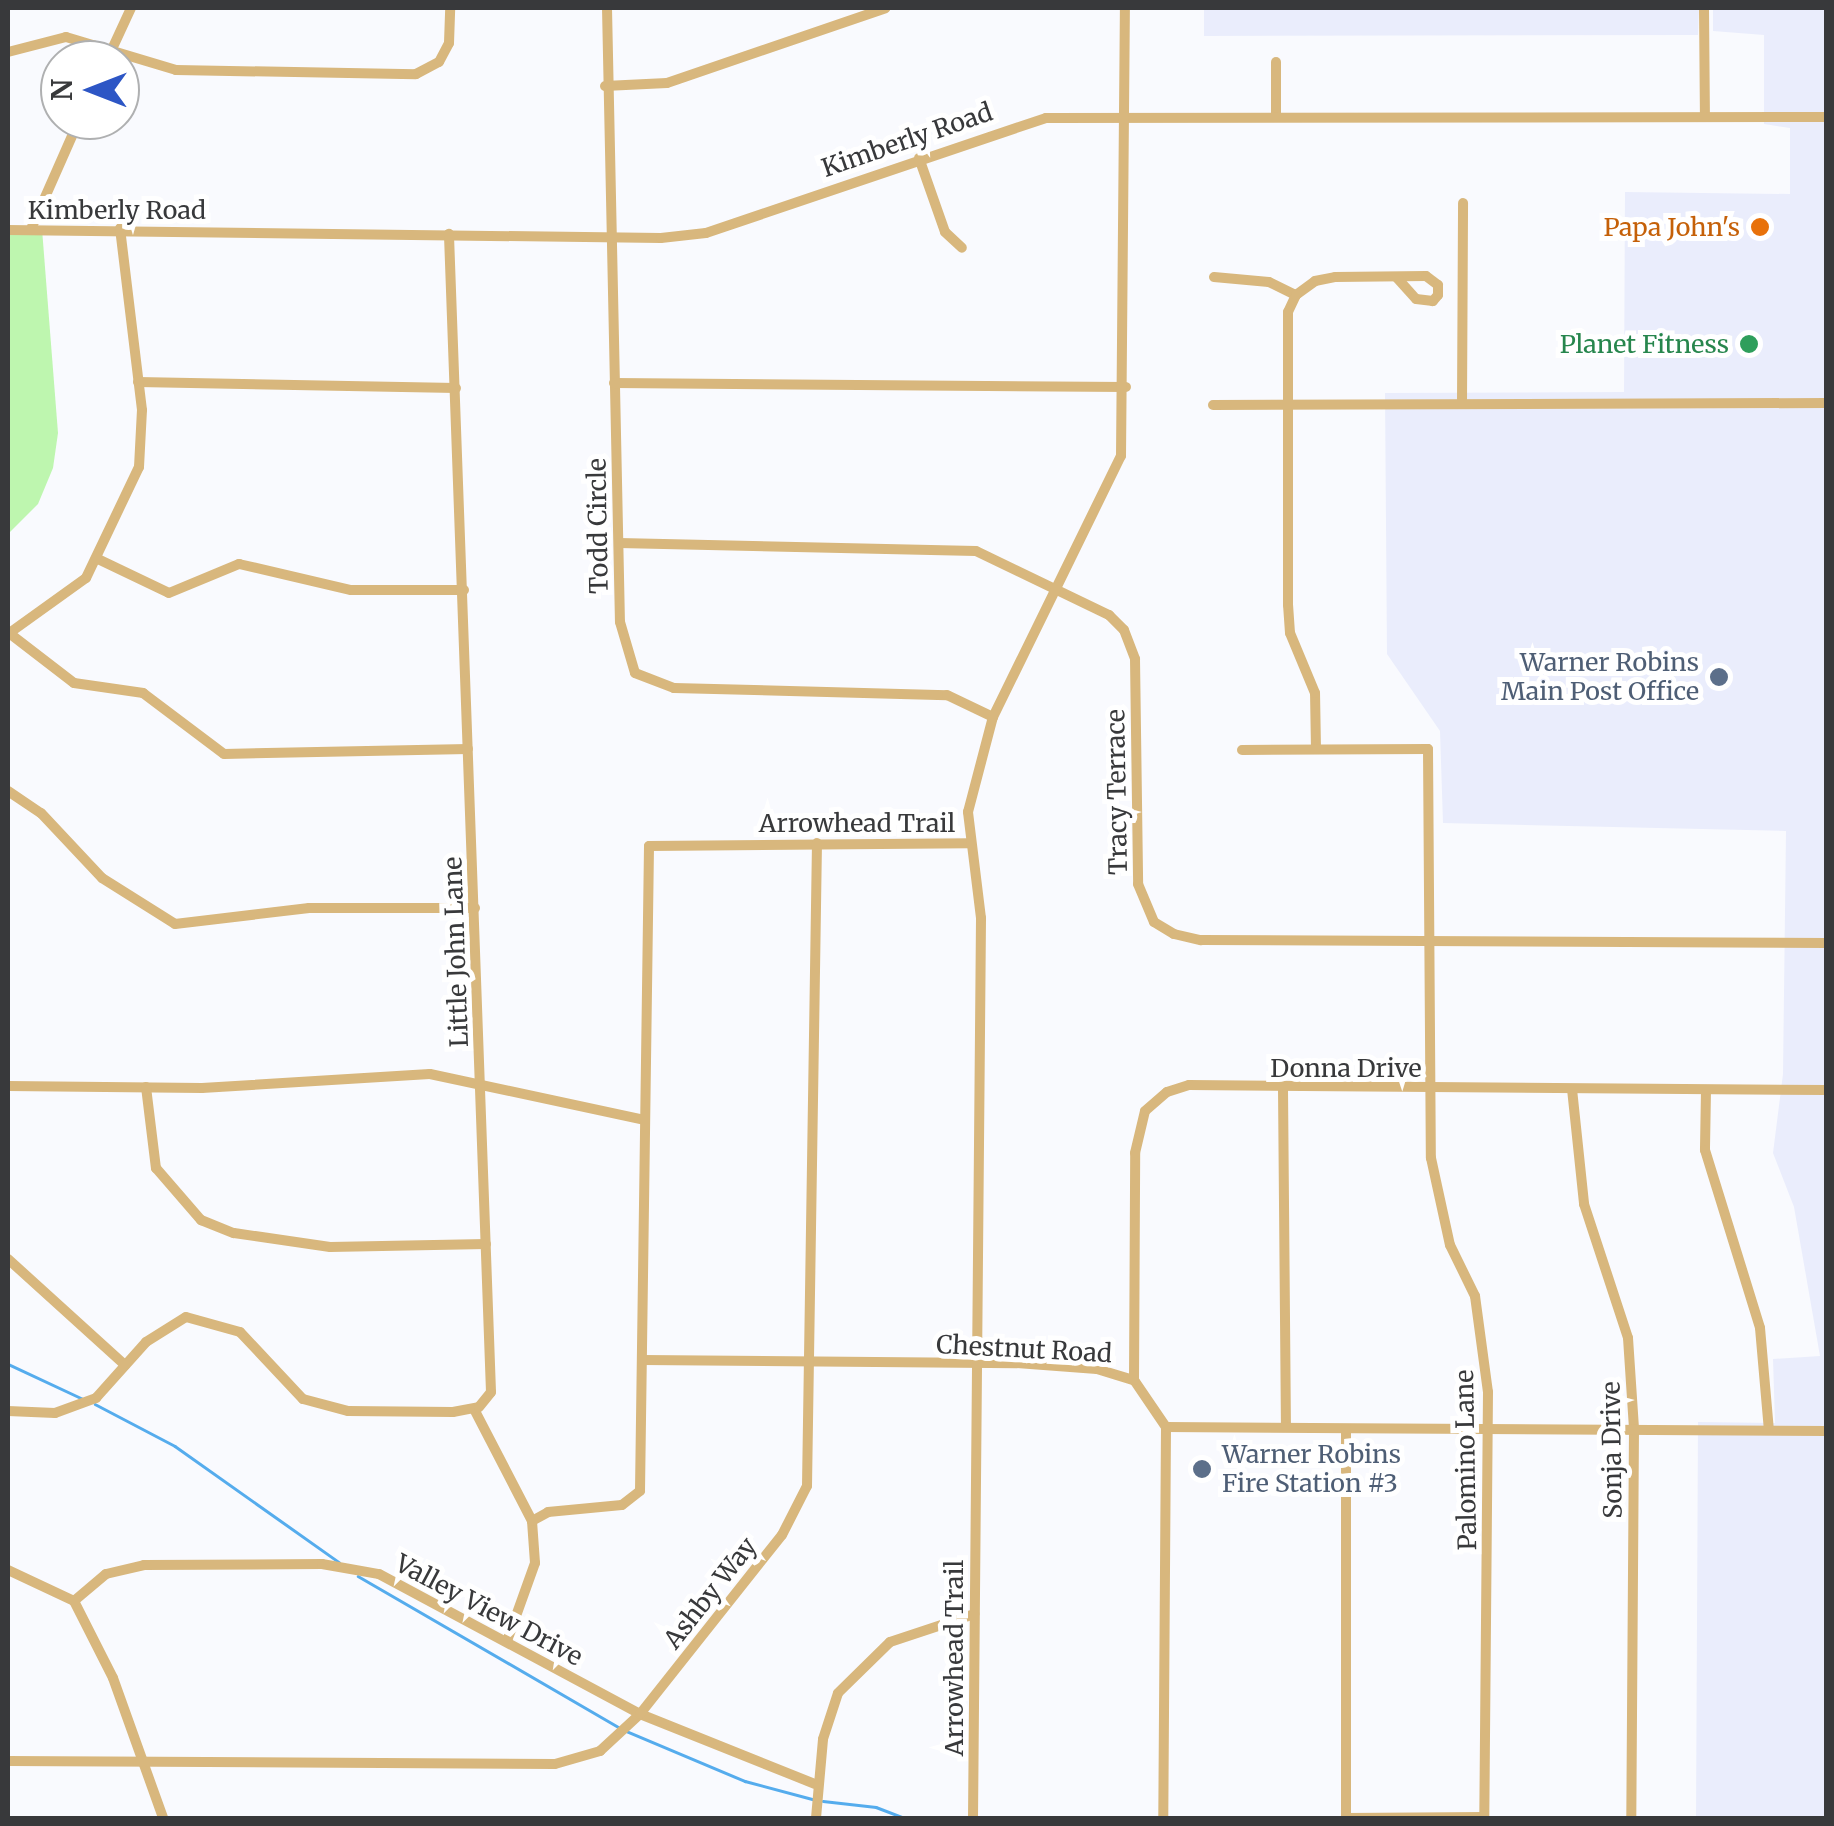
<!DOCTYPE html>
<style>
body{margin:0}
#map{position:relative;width:1834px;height:1826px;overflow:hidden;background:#f9fafe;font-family:Merriweather,serif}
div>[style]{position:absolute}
.built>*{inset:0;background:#eaedfc}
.green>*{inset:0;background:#bef6af}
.stream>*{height:2.5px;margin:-1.25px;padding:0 1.25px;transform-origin:1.25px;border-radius:1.25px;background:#55aced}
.street>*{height:10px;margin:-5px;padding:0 5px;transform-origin:5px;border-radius:5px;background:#d8b77d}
.dots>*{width:28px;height:28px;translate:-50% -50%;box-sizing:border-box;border:5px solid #fff;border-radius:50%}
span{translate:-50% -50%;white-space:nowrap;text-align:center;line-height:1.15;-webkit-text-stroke:10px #fff;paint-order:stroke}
.street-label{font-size:25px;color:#38393b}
.food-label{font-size:25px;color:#c56008}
.right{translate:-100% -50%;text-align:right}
.leisure-label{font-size:25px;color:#27864d}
.service-label{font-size:25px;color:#4e5e75}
.left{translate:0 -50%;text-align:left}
.frame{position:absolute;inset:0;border:10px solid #38393b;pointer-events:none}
.north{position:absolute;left:40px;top:40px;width:100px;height:100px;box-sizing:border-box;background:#fff;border:2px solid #afb0b1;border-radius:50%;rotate:270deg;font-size:28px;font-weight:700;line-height:40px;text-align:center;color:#38393b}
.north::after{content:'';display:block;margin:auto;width:35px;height:45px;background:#2d56c5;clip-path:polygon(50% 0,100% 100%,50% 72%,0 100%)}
</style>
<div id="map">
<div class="built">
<div style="clip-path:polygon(1204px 8px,1699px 8px,1698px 35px,1204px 36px)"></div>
<div style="clip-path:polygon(1713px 8px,1826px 8px,1826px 1818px,1696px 1818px,1698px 1422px,1775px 1423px,1773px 1359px,1820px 1356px,1794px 1207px,1773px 1153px,1783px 1074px,1786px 831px,1443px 823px,1440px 731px,1387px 654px,1385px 393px,1624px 392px,1625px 192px,1790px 194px,1790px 128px,1764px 124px,1764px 35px,1713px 31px)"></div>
</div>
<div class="green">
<div style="clip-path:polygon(42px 229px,58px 433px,53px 468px,38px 504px,8px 534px,8px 230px)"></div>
</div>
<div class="stream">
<div style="left:8px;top:1364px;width:83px;rotate:25deg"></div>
<div style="left:95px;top:1404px;width:90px;rotate:27.7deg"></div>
<div style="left:175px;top:1446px;width:201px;rotate:35.3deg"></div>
<div style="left:358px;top:1576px;width:302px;rotate:30.1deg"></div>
<div style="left:626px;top:1731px;width:129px;rotate:22.8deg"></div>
<div style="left:745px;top:1781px;width:73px;rotate:15deg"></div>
<div style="left:823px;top:1801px;width:53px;rotate:6.5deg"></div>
<div style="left:876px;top:1807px;width:30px;rotate:21deg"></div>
</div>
<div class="street">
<div style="left:607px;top:8px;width:614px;rotate:88.79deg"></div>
<div style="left:620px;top:622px;width:53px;rotate:73.6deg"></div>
<div style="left:635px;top:673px;width:42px;rotate:21deg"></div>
<div style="left:674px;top:688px;width:273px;rotate:1.5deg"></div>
<div style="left:947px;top:695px;width:51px;rotate:25.6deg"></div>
<div style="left:1704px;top:8px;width:107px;rotate:89.5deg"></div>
<div style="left:8px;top:52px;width:60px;rotate:-14.5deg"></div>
<div style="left:66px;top:37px;width:115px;rotate:16.7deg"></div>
<div style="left:176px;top:70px;width:240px;rotate:1deg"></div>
<div style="left:416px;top:74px;width:26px;rotate:-28deg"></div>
<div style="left:439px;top:62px;width:21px;rotate:-62deg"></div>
<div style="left:449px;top:43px;width:35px;rotate:-88deg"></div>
<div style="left:107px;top:60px;width:57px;rotate:-65.2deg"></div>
<div style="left:1276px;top:62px;width:53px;rotate:90deg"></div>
<div style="left:605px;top:86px;width:62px;rotate:-2.8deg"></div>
<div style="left:667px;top:83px;width:231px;rotate:-18.9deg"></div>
<div style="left:919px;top:158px;width:78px;rotate:70.6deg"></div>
<div style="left:945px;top:232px;width:23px;rotate:43deg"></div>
<div style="left:31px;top:229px;width:119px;rotate:-66.2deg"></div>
<div style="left:8px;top:230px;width:653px;rotate:0.7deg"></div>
<div style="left:661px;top:238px;width:45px;rotate:-6.3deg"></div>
<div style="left:706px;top:233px;width:359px;rotate:-18.7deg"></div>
<div style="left:1046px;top:118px;width:780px;rotate:-0.07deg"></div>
<div style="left:1214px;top:277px;width:55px;rotate:5.2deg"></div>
<div style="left:1269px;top:282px;width:30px;rotate:26deg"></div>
<div style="left:138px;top:382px;width:318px;rotate:1.1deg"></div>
<div style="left:614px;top:383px;width:512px;rotate:0.45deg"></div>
<div style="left:1462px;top:404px;width:201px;rotate:-89.7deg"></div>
<div style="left:1213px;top:405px;width:613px;rotate:-0.19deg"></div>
<div style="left:619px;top:543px;width:357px;rotate:1.3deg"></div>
<div style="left:976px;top:551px;width:148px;rotate:25.7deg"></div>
<div style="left:1109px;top:615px;width:21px;rotate:45deg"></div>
<div style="left:1124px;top:630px;width:31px;rotate:69deg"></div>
<div style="left:1135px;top:659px;width:225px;rotate:89.2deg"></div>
<div style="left:1138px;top:884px;width:41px;rotate:67.2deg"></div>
<div style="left:1154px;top:922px;width:23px;rotate:31deg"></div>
<div style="left:1174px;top:934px;width:28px;rotate:13deg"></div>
<div style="left:1201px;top:940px;width:625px;rotate:0.28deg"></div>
<div style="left:100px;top:560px;width:76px;rotate:25.6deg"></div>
<div style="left:169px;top:593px;width:76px;rotate:-22.5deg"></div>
<div style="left:239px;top:564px;width:115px;rotate:13.1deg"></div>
<div style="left:351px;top:590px;width:113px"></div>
<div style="left:9px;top:633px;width:82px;rotate:37.6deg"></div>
<div style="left:74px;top:683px;width:70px;rotate:8.2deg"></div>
<div style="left:143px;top:693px;width:101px;rotate:37deg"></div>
<div style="left:224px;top:754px;width:244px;rotate:-1.2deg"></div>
<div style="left:8px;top:634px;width:96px;rotate:-35.7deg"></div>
<div style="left:86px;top:578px;width:123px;rotate:-64.5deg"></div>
<div style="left:139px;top:467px;width:57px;rotate:-87deg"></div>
<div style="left:142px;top:410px;width:183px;rotate:-96.9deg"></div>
<div style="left:1316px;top:749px;width:56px;rotate:-91deg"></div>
<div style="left:1315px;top:693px;width:65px;rotate:-112.6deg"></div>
<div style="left:1290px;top:633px;width:28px;rotate:-94deg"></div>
<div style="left:1288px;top:605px;width:293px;rotate:-90deg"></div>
<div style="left:1288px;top:312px;width:19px;rotate:-65deg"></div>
<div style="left:1296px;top:295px;width:24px;rotate:-36deg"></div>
<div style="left:1315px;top:281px;width:20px;rotate:-11deg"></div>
<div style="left:1335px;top:277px;width:91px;rotate:-0.6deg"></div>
<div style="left:1426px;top:276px;width:15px;rotate:37deg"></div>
<div style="left:1438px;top:285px;width:10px;rotate:90deg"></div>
<div style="left:1438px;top:295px;width:8px;rotate:130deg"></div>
<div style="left:1433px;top:301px;width:17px;rotate:-173deg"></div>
<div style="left:1416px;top:299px;width:28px;rotate:-132deg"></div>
<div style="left:1242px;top:750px;width:186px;rotate:-0.3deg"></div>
<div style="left:1428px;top:749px;width:409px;rotate:89.6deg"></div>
<div style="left:1431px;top:1158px;width:89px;rotate:77.7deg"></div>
<div style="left:1450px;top:1245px;width:57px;rotate:63.9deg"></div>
<div style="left:1475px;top:1296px;width:97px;rotate:82.3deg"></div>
<div style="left:1488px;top:1392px;width:426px;rotate:90.5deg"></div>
<div style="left:8px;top:791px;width:40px;rotate:34deg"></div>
<div style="left:41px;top:813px;width:89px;rotate:46.8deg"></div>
<div style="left:102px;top:878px;width:86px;rotate:32.2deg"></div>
<div style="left:175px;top:924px;width:135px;rotate:-6.8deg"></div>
<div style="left:309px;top:908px;width:166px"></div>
<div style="left:8px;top:1086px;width:194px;rotate:0.6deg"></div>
<div style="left:202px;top:1088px;width:228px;rotate:-3.5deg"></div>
<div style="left:430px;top:1074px;width:219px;rotate:12.1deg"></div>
<div style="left:146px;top:1087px;width:82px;rotate:83deg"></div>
<div style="left:156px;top:1168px;width:69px;rotate:49.1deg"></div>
<div style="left:201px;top:1220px;width:35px;rotate:22deg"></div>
<div style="left:234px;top:1233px;width:97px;rotate:8.3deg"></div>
<div style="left:330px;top:1247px;width:156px;rotate:-1.1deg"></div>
<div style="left:1283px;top:1089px;width:337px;rotate:89.5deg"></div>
<div style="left:1572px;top:1089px;width:116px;rotate:84deg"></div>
<div style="left:1584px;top:1204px;width:141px;rotate:71.8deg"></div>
<div style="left:1628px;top:1338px;width:91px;rotate:86.2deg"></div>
<div style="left:1634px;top:1429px;width:389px;rotate:90.4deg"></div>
<div style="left:1706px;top:1090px;width:60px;rotate:91deg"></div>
<div style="left:1705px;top:1150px;width:186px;rotate:72.8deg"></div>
<div style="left:1760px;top:1328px;width:102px;rotate:85deg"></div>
<div style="left:8px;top:1259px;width:158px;rotate:42.2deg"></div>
<div style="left:643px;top:1360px;width:374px;rotate:0.5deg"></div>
<div style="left:1017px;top:1363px;width:80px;rotate:4.3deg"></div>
<div style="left:1097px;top:1369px;width:39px;rotate:17deg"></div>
<div style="left:1134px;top:1380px;width:57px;rotate:55.8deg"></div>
<div style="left:1166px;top:1427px;width:391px;rotate:90.4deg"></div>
<div style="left:1134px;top:1380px;width:227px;rotate:-89.7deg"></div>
<div style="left:1135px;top:1153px;width:43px;rotate:-76.6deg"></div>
<div style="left:1145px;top:1111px;width:29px;rotate:-41deg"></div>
<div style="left:1167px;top:1092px;width:23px;rotate:-18deg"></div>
<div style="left:1189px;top:1085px;width:637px;rotate:0.45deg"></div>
<div style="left:474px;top:1409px;width:126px;rotate:62.6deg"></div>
<div style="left:532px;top:1521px;width:42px;rotate:85.9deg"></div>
<div style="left:535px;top:1563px;width:83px;rotate:109.7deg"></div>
<div style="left:8px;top:1411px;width:47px;rotate:2.4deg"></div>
<div style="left:55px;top:1413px;width:44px;rotate:-20.1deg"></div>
<div style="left:96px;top:1398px;width:75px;rotate:-48.2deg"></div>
<div style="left:146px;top:1342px;width:47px;rotate:-32deg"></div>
<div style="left:186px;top:1317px;width:56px;rotate:15.5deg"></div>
<div style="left:240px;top:1332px;width:92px;rotate:46.8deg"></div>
<div style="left:303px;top:1399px;width:47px;rotate:14.9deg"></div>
<div style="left:348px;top:1411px;width:105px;rotate:0.5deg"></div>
<div style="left:453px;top:1412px;width:26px;rotate:-11deg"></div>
<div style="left:479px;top:1407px;width:19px;rotate:-51deg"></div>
<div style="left:491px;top:1392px;width:1159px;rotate:-92.08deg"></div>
<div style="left:1166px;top:1427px;width:660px;rotate:0.35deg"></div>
<div style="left:532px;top:1521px;width:18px;rotate:-29deg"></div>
<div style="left:548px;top:1512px;width:74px;rotate:-5.4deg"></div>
<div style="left:622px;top:1505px;width:23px;rotate:-38deg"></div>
<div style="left:640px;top:1491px;width:645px;rotate:-89.2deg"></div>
<div style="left:649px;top:846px;width:320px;rotate:-0.5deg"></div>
<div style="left:8px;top:1570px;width:73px;rotate:25.2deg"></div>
<div style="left:74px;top:1601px;width:86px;rotate:63.1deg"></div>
<div style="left:113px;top:1678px;width:149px;rotate:70.3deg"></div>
<div style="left:74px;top:1601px;width:42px;rotate:-40.2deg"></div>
<div style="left:106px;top:1574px;width:39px;rotate:-13deg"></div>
<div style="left:144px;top:1565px;width:178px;rotate:-0.3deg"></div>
<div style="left:322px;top:1564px;width:58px;rotate:10deg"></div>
<div style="left:379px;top:1574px;width:296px;rotate:28.2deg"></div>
<div style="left:640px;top:1714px;width:188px;rotate:21.8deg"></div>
<div style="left:8px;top:1761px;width:547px;rotate:0.31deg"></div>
<div style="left:555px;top:1764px;width:47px;rotate:-16.1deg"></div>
<div style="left:600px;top:1751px;width:54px;rotate:-42.8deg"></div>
<div style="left:640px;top:1714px;width:228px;rotate:-51.6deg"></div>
<div style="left:782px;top:1535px;width:55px;rotate:-63deg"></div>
<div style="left:807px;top:1486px;width:643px;rotate:-89.11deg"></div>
<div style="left:816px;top:1818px;width:79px;rotate:-84.9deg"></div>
<div style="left:823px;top:1739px;width:48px;rotate:-71.9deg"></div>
<div style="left:838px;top:1693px;width:73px;rotate:-44.4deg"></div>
<div style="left:890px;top:1642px;width:89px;rotate:-18.4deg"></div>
<div style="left:973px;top:1818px;width:900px;rotate:-89.49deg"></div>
<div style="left:981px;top:918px;width:107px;rotate:-97deg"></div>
<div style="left:968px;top:812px;width:98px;rotate:-75.3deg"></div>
<div style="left:993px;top:717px;width:291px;rotate:-63.9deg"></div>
<div style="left:1121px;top:456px;width:448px;rotate:-89.5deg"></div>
<div style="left:1346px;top:1818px;width:389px;rotate:-90deg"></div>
<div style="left:1346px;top:1818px;width:138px;rotate:-0.4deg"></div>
</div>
<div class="dots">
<div style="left:1760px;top:227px;background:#e8710a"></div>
<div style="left:1749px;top:344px;background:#2e9e5b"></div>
<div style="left:1719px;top:677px;background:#5c6f8a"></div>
<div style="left:1202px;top:1469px;background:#5c6f8a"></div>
</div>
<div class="street-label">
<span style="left:907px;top:140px;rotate:-19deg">Kimberly Road</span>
<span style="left:117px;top:210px">Kimberly Road</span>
<span style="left:598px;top:526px;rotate:-91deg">Todd Circle</span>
<span style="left:1117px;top:792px;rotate:-91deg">Tracy Terrace</span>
<span style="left:857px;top:823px">Arrowhead Trail</span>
<span style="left:456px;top:952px;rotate:-92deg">Little John Lane</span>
<span style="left:1346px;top:1068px">Donna Drive</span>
<span style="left:1024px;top:1349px;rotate:3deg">Chestnut Road</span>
<span style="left:1612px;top:1450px;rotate:-91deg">Sonja Drive</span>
<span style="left:1466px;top:1460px;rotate:-91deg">Palomino Lane</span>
<span style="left:710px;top:1593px;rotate:-52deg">Ashby Way</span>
<span style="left:489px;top:1610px;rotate:28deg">Valley View Drive</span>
<span style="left:954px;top:1658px;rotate:-90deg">Arrowhead Trail</span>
</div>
<div class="food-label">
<span class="right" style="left:1740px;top:227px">Papa John's</span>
</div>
<div class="leisure-label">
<span class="right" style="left:1729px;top:344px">Planet Fitness</span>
</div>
<div class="service-label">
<span class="right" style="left:1699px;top:677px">Warner Robins<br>Main Post Office</span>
<span class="left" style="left:1222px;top:1469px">Warner Robins<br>Fire Station #3</span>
</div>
<div class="frame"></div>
<div class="north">N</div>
</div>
